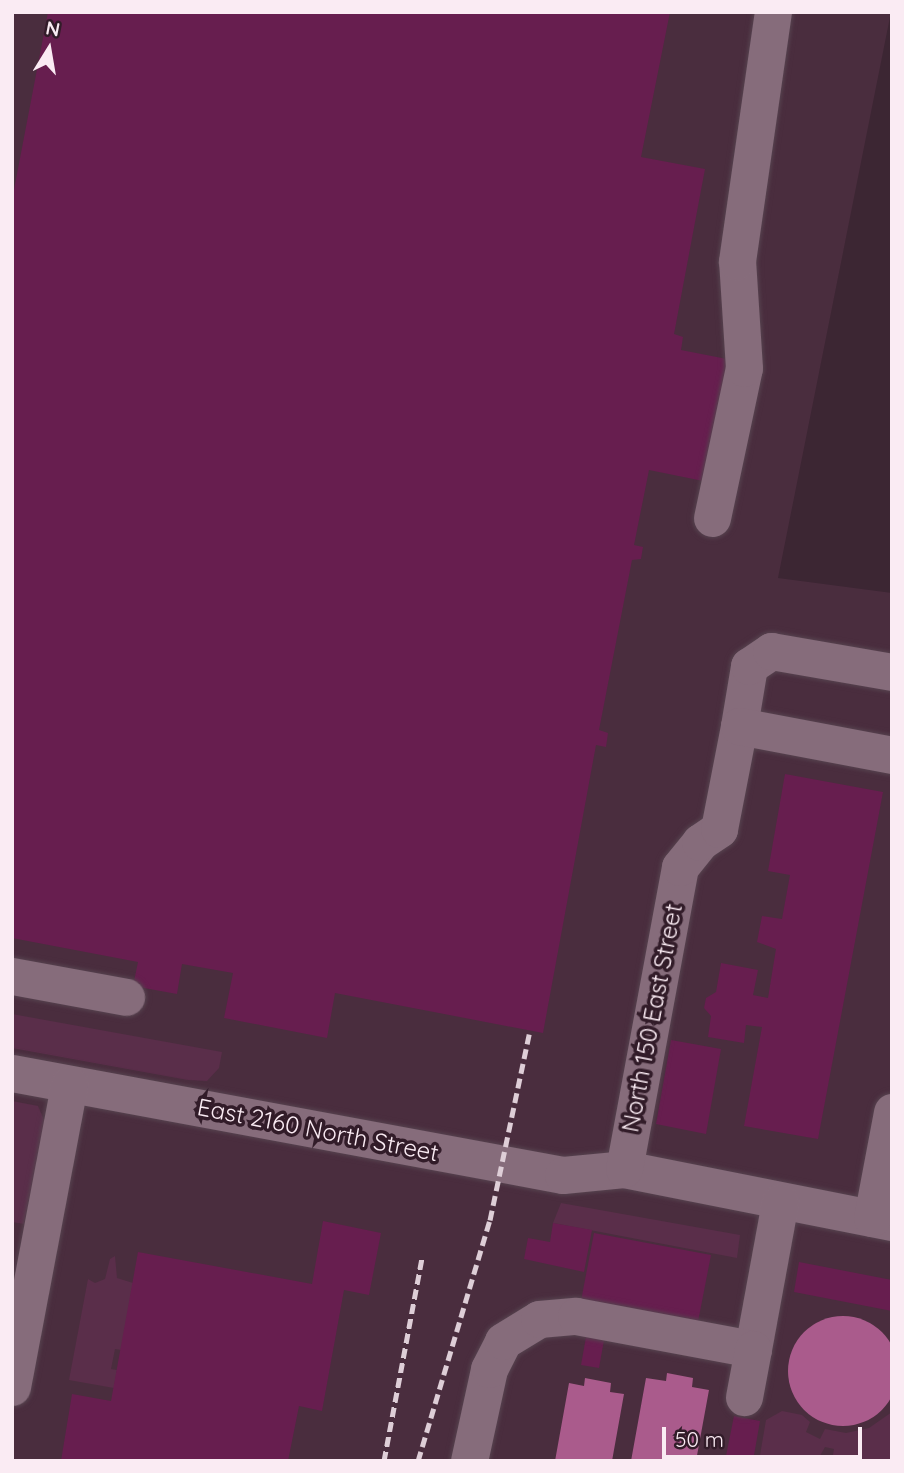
<!DOCTYPE html>
<style>
body{margin:0}
#map{position:relative;width:904px;height:1473px;overflow:hidden;background:#3c2633;font-family:Quicksand,sans-serif}
div>[style]{position:absolute}
.built>*{inset:0;background:#4a2d3e}
.green>*{inset:0;background:#5a2e4a}
.water>*{inset:0;background:#aa5b8c}
.round{border-radius:50%}
.building>*{inset:0;background:#671e4f}
.roads{filter:drop-shadow(0 0 2px #56434f) drop-shadow(0 0 2px #56434f)}
.minor>*{height:37px;margin:-18.5px;padding:0 18.5px;transform-origin:18.5px;border-radius:18.5px;background:#866c7b}
.rail>*{height:5px;margin-top:-2.5px;transform-origin:0;background:repeating-linear-gradient(90deg,#deced7 0 10px,transparent 0 15px)}
span{translate:-50% -50%;white-space:nowrap;text-align:center;line-height:1.15;-webkit-text-stroke:7px #321c29;paint-order:stroke}
.street-label{font-size:24px;color:#faebf3}
.frame{position:absolute;inset:0;border:14px solid #faebf3;pointer-events:none}
.north{position:absolute;left:14px;top:14px;width:70px;height:70px;-webkit-text-stroke:5px #321c29;paint-order:stroke;rotate:11deg;font-size:19px;font-weight:700;line-height:28px;text-align:center;color:#faebf3}
.north::after{content:'';display:block;margin:auto;width:24px;height:32px;background:#faebf3;clip-path:polygon(50% 0,100% 100%,50% 72%,0 100%)}
.scale{position:absolute;left:662px;top:1427px;width:200px;height:32px;box-sizing:border-box;border:4px solid #faebf3;border-top:0;padding-left:9px;font-size:21px;line-height:24px;white-space:nowrap;color:#faebf3;-webkit-text-stroke:5px #321c29;paint-order:stroke}
</style>
<div id="map">
<div class="built">
<div style="clip-path:polygon(12px 12px,891px 12px,778px 578px,892px 593px,892px 1461px,12px 1461px)"></div>
</div>
<div class="green">
<div style="clip-path:polygon(12px 1014px,222px 1052px,219px 1068px,207px 1081px,188px 1080px,12px 1048px)"></div>
<div style="clip-path:polygon(12px 1101px,38px 1106px,45px 1122px,24px 1224px,12px 1222px)"></div>
<div style="clip-path:polygon(561px 1203px,740px 1235px,737px 1258px,553px 1223px)"></div>
<div style="clip-path:polygon(115px 1256px,117px 1278px,133px 1283px,121px 1350px,115px 1349px,111px 1369px,117px 1370px,114px 1388px,69px 1380px,88px 1279px,95px 1283px,105px 1279px,110px 1259px)"></div>
<div style="clip-path:polygon(782px 1411px,802px 1415px,810px 1422px,806px 1432px,820px 1439px,825px 1429px,846px 1433px,869px 1428px,892px 1412px,892px 1461px,832px 1461px,834px 1449px,825px 1447px,817px 1461px,759px 1461px,766px 1420px)"></div>
</div>
<div class="water">
<div class="round" style="left:788px;top:1316px;width:110px;height:110px"></div>
<div style="clip-path:polygon(667px 1373px,693px 1378px,692px 1387px,709px 1390px,696px 1461px,631px 1461px,646px 1378px,666px 1381px)"></div>
<div style="clip-path:polygon(585px 1378px,611px 1383px,610px 1392px,624px 1394px,612px 1461px,555px 1461px,569px 1383px,584px 1386px)"></div>
</div>
<div class="building">
<div style="clip-path:polygon(48px 12px,670px 12px,641px 157px,705px 169px,674px 334px,683px 337px,681px 350px,732px 360px,708px 482px,649px 470px,634px 545px,643px 547px,641px 559px,632px 560px,599px 730px,608px 733px,606px 747px,596px 745px,543px 1033px,335px 993px,327px 1038px,224px 1018px,233px 973px,182px 964px,177px 994px,133px 986px,138px 962px,12px 938px,12px 200px)"></div>
<div style="clip-path:polygon(785px 774px,883px 792px,818px 1139px,744px 1126px,762px 1027px,746px 1025px,744px 1043px,708px 1037px,711px 1016px,704px 1008px,706px 998px,716px 992px,721px 963px,758px 970px,753px 995px,768px 998px,776px 949px,757px 942px,762px 916px,782px 919px,790px 875px,768px 871px)"></div>
<div style="clip-path:polygon(671px 1040px,721px 1049px,706px 1134px,656px 1124px)"></div>
<div style="clip-path:polygon(323px 1221px,381px 1233px,369px 1295px,344px 1290px,322px 1411px,299px 1406px,288px 1461px,61px 1461px,72px 1394px,111px 1401px,138px 1252px,312px 1284px)"></div>
<div style="clip-path:polygon(553px 1223px,592px 1230px,584px 1272px,524px 1259px,528px 1238px,550px 1242px)"></div>
<div style="clip-path:polygon(594px 1233px,711px 1255px,697px 1327px,580px 1306px)"></div>
<div style="clip-path:polygon(799px 1262px,892px 1280px,892px 1311px,794px 1292px)"></div>
<div style="clip-path:polygon(586px 1337px,604px 1340px,599px 1368px,581px 1365px)"></div>
<div style="clip-path:polygon(734px 1416px,760px 1421px,753px 1461px,725px 1461px)"></div>
</div>
<div class="roads">
<div class="minor">
<div style="left:712px;top:518px;width:153px;rotate:-78deg"></div>
<div style="left:744px;top:368px;width:107px;rotate:-93.7deg"></div>
<div style="left:737px;top:261px;width:252px;rotate:-81.8deg"></div>
<div style="left:739px;top:726px;width:61px;rotate:-80.5deg"></div>
<div style="left:749px;top:666px;width:27px;rotate:-34deg"></div>
<div style="left:771px;top:651px;width:123px;rotate:9.8deg"></div>
<div style="left:12px;top:976px;width:116px;rotate:10.4deg"></div>
<div style="left:12px;top:1073px;width:560px;rotate:10.49deg"></div>
<div style="left:563px;top:1175px;width:61px;rotate:-5.6deg"></div>
<div style="left:624px;top:1169px;width:273px;rotate:11.2deg"></div>
<div style="left:624px;top:1169px;width:307px;rotate:-79.5deg"></div>
<div style="left:680px;top:867px;width:32px;rotate:-51deg"></div>
<div style="left:700px;top:842px;width:23px;rotate:-34deg"></div>
<div style="left:719px;top:829px;width:105px;rotate:-79deg"></div>
<div style="left:739px;top:726px;width:156px;rotate:10.7deg"></div>
<div style="left:872px;top:1218px;width:108px;rotate:-79.3deg"></div>
<div style="left:753px;top:1349px;width:149px;rotate:-79.6deg"></div>
<div style="left:12px;top:1387px;width:308px;rotate:-79.3deg"></div>
<div style="left:469px;top:1461px;width:94px;rotate:-77.7deg"></div>
<div style="left:489px;top:1369px;width:31px;rotate:-63deg"></div>
<div style="left:503px;top:1341px;width:42px;rotate:-31.4deg"></div>
<div style="left:539px;top:1319px;width:37px;rotate:-5deg"></div>
<div style="left:576px;top:1316px;width:180px;rotate:10.6deg"></div>
<div style="left:753px;top:1349px;width:49px;rotate:100.6deg"></div>
</div>
</div>
<div class="rail">
<div style="left:384px;top:1461px;width:208px;rotate:-79.4deg"></div>
<div style="left:418px;top:1461px;width:252px;rotate:-73.4deg"></div>
<div style="left:490px;top:1220px;width:193px;rotate:-78.1deg"></div>
</div>
<div class="street-label">
<span style="left:652px;top:1018px;rotate:-79deg">North 150 East Street</span>
<span style="left:318px;top:1130px;rotate:11deg">East 2160 North Street</span>
</div>
<div class="frame"></div>
<div class="north">N</div>
<div class="scale">50 m</div>
</div>
